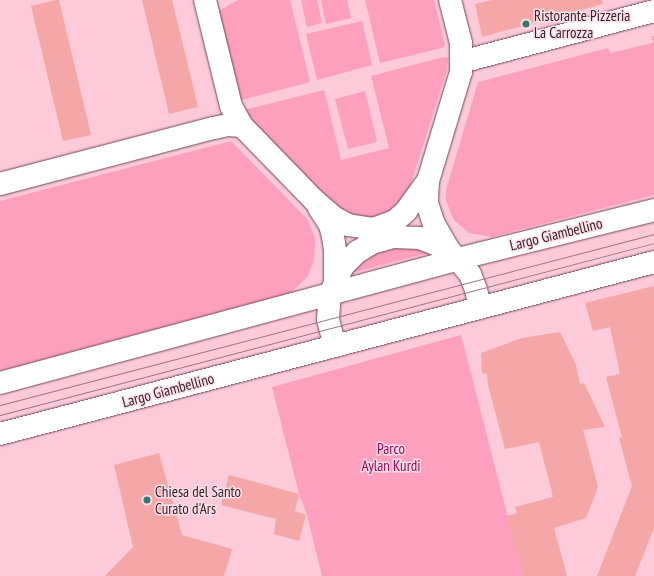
<!DOCTYPE html>
<style>
body{margin:0}
#map{position:relative;width:654px;height:576px;overflow:hidden;background:#fdcad9;font-family:"PT Sans Narrow",sans-serif}
div>[style]{position:absolute}
.green>*{inset:0;background:#fda0bd}
.building>*{inset:0;background:#f4a7a6}
.roads{filter:drop-shadow(0 0 1px #734956) drop-shadow(0 0 1px #734956)}
.minor>*{height:22px;margin:-11px;padding:0 11px;transform-origin:11px;border-radius:11px;background:#fff}
.tram>*{height:1px;margin:-0.5px;padding:0 0.5px;transform-origin:0.5px;border-radius:0.5px;background:#9b7882}
.dots>*{width:11px;height:11px;translate:-50% -50%;box-sizing:border-box;border:2px solid #fddee7;border-radius:50%}
span{translate:-50% -50%;white-space:nowrap;text-align:center;line-height:1.15;-webkit-text-stroke:3px #fddee7;paint-order:stroke}
.poi-label{font-size:15px;color:#362429}
.left{translate:0 -50%;text-align:left}
.street-label{font-size:15px;color:#362429}
.park-label{font-size:15px;color:#9e0454}
</style>
<div id="map">
<div class="green">
<div style="clip-path:polygon(238px 0,290px 0,310px 82px,238px 101px,217px 12px)"></div>
<div style="clip-path:polygon(301px 0,317px 0,322px 23px,307px 27px)"></div>
<div style="clip-path:polygon(321px 0,347px 0,351px 18px,326px 24px)"></div>
<div style="clip-path:polygon(365px 0,434px 0,445px 45px,442px 48px,380px 63px)"></div>
<div style="clip-path:polygon(362px 21px,372px 65px,317px 80px,306px 34px)"></div>
<div style="clip-path:polygon(652px 36px,654px 36px,654px 195px,492px 237px,469px 233px,462px 227px,454px 220px,450px 211px,446px 200px,446px 190px,478px 82px,608px 48px,610px 53px,653px 43px)"></div>
<div style="clip-path:polygon(444px 57px,448px 58px,447px 70px,409px 190px,403px 201px,384px 216px,366px 219px,342px 212px,248px 121px,244px 110px,324px 90px,341px 160px,389px 148px,371px 76px)"></div>
<div style="clip-path:polygon(365px 91px,377px 142px,348px 149px,335px 99px)"></div>
<div style="clip-path:polygon(231px 141px,308px 220px,315px 238px,314px 260px,308px 276px,293px 291px,284px 297px,0 371px,0 201px)"></div>
<div style="clip-path:polygon(404px 241px,428px 253px,344px 275px,355px 258px)"></div>
<div style="clip-path:polygon(461px 335px,523px 576px,322px 576px,307px 515px,299px 494px,272px 387px)"></div>
</div>
<div class="building">
<div style="clip-path:polygon(56px 0,59px 0,91px 135px,63px 141px,31px 6px)"></div>
<div style="clip-path:polygon(142px 0,172px 0,198px 107px,169px 114px)"></div>
<div style="clip-path:polygon(492px 0,602px 0,603px 4px,482px 37px,475px 4px)"></div>
<div style="clip-path:polygon(654px 286px,654px 528px,635px 576px,597px 576px,632px 486px,619px 438px,622px 437px,606px 377px,620px 374px,610px 327px,593px 331px,585px 303px)"></div>
<div style="clip-path:polygon(560px 332px,576px 365px,580px 384px,584px 383px,605px 427px,583px 430px,598px 487px,586px 518px,554px 528px,567px 576px,523px 576px,507px 516px,517px 513px,515px 507px,553px 497px,539px 442px,505px 449px,488px 385px,487px 374px,482px 373px,481px 353px,522px 338px)"></div>
<div style="clip-path:polygon(159px 453px,182px 535px,232px 549px,224px 576px,105px 576px,133px 547px,114px 465px)"></div>
<div style="clip-path:polygon(229px 475px,299px 494px,295px 511px,306px 515px,299px 541px,274px 534px,276px 519px,221px 505px)"></div>
</div>
<div class="roads">
<div class="minor">
<div style="left:205px;top:0;width:109px;rotate:76.2deg"></div>
<div style="left:231px;top:106px;width:23px;rotate:61deg"></div>
<div style="left:242px;top:126px;width:103px;rotate:45.8deg"></div>
<div style="left:314px;top:200px;width:28px;rotate:41deg"></div>
<div style="left:335px;top:218px;width:15px;rotate:28deg"></div>
<div style="left:348px;top:225px;width:25px;rotate:9deg"></div>
<div style="left:373px;top:229px;width:23px;rotate:-20deg"></div>
<div style="left:395px;top:221px;width:15px;rotate:-42deg"></div>
<div style="left:406px;top:211px;width:37px;rotate:-54deg"></div>
<div style="left:428px;top:181px;width:114px;rotate:-73.2deg"></div>
<div style="left:461px;top:72px;width:29px;rotate:-90deg"></div>
<div style="left:461px;top:43px;width:44px;rotate:-104.3deg"></div>
<div style="left:461px;top:62px;width:200px;rotate:-14.8deg"></div>
<div style="left:428px;top:181px;width:22px;rotate:93deg"></div>
<div style="left:427px;top:203px;width:22px;rotate:72deg"></div>
<div style="left:434px;top:224px;width:30px;rotate:60deg"></div>
<div style="left:449px;top:250px;width:32px;rotate:49deg"></div>
<div style="left:470px;top:274px;width:17px;rotate:69deg"></div>
<div style="left:476px;top:290px;width:16px;rotate:76deg"></div>
<div style="left:0;top:184px;width:221px;rotate:-14.7deg"></div>
<div style="left:214px;top:128px;width:14px;rotate:-12deg"></div>
<div style="left:228px;top:125px;width:14px;rotate:4deg"></div>
<div style="left:319px;top:208px;width:20px;rotate:57deg"></div>
<div style="left:330px;top:225px;width:11px;rotate:75deg"></div>
<div style="left:333px;top:236px;width:14px;rotate:82deg"></div>
<div style="left:335px;top:250px;width:30px;rotate:90deg"></div>
<div style="left:335px;top:346px;width:27px;rotate:-105deg"></div>
<div style="left:328px;top:320px;width:26px;rotate:-86deg"></div>
<div style="left:330px;top:294px;width:31px;rotate:-65deg"></div>
<div style="left:343px;top:266px;width:20px;rotate:-45deg"></div>
<div style="left:357px;top:252px;width:17px;rotate:-31deg"></div>
<div style="left:372px;top:243px;width:22px;rotate:-16deg"></div>
<div style="left:393px;top:237px;width:27px;rotate:2deg"></div>
<div style="left:420px;top:238px;width:31px;rotate:22deg"></div>
<div style="left:0;top:383px;width:474px;rotate:-15.1deg"></div>
<div style="left:458px;top:259px;width:202px;rotate:-14deg"></div>
<div style="left:0;top:434px;width:676px;rotate:-14.73deg"></div>
</div>
</div>
<div class="tram">
<div style="left:0;top:405px;width:676px;rotate:-14.65deg"></div>
<div style="left:0;top:415px;width:676px;rotate:-14.73deg"></div>
</div>
<div class="dots">
<div style="left:526px;top:24px;background:#35796d"></div>
<div style="left:147px;top:500px;background:#35796d"></div>
</div>
<div class="poi-label">
<span class="left" style="left:534px;top:24px">Ristorante Pizzeria<br>La Carrozza</span>
<span class="left" style="left:155px;top:500px">Chiesa del Santo<br>Curato d'Ars</span>
</div>
<div class="street-label">
<span style="left:556px;top:234px;rotate:-14deg">Largo Giambellino</span>
<span style="left:168px;top:390px;rotate:-15deg">Largo Giambellino</span>
</div>
<div class="park-label">
<span style="left:391px;top:457px">Parco<br>Aylan Kurdi</span>
</div>
</div>
